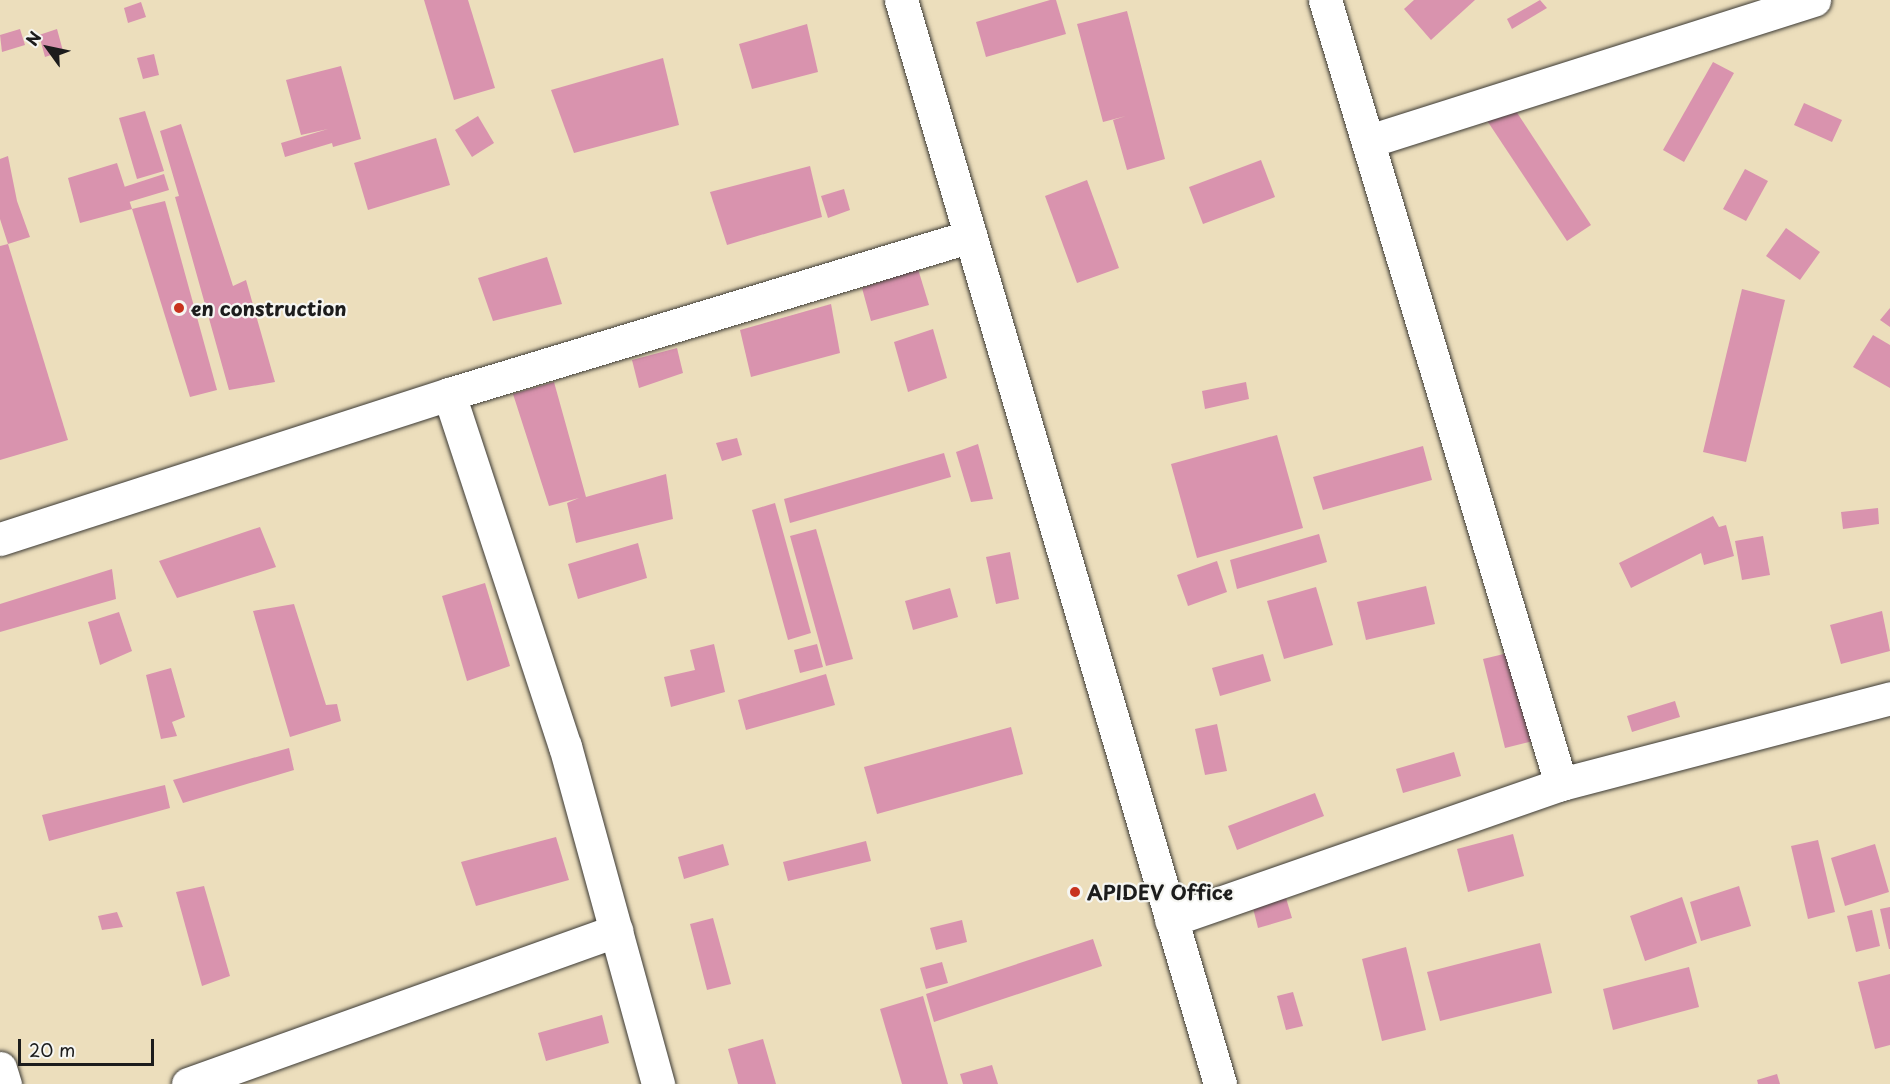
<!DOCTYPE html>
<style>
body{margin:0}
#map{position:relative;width:1890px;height:1084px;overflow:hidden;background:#ecdebc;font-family:"Playpen Sans",sans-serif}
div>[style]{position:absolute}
.building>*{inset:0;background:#d993ae}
.roads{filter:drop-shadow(0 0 2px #3b3934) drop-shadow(0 0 2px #3b3934)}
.street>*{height:33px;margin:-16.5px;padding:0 16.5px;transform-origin:16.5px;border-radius:16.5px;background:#fff}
.dots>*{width:16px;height:16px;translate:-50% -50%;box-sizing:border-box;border:3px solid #f6f6f2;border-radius:50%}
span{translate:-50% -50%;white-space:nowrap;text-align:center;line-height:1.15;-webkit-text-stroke:4.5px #f6f6f2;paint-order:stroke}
.poi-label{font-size:20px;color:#1c1c1c;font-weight:700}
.left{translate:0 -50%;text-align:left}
.north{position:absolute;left:18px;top:18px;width:60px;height:60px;-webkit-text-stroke:4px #f6f6f2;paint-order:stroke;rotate:303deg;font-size:16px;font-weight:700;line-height:24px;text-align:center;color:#1c1c1c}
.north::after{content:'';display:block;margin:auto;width:21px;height:27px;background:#1c1c1c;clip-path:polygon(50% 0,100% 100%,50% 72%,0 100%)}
.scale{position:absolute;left:18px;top:1039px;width:136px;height:27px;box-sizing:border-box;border:3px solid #1c1c1c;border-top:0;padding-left:8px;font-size:18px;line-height:21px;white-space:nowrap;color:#1c1c1c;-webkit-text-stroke:4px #f6f6f2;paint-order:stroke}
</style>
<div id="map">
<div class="building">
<div style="clip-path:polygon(424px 0,468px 0,495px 88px,454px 100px)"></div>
<div style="clip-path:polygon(1050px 0,1056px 0,1066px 34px,986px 57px,976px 22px)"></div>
<div style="clip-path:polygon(1414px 0,1475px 0,1431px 40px,1404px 9px)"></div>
<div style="clip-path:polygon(1540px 0,1547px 8px,1512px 29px,1507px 19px)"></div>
<div style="clip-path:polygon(141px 2px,146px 17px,128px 23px,124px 8px)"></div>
<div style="clip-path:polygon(1127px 11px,1165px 159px,1127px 170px,1113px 120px,1126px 116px,1103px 122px,1077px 24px)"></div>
<div style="clip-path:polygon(807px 24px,818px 72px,752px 89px,739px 44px)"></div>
<div style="clip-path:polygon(20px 29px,25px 45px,2px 52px,0 35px)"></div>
<div style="clip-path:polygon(57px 29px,63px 51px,45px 57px,39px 35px)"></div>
<div style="clip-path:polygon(154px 54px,159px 75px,143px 79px,137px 58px)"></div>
<div style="clip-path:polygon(663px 58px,679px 125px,574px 153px,551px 90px)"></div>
<div style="clip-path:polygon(1713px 62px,1734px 73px,1684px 162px,1663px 150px)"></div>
<div style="clip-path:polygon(341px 66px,361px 139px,333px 147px,332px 143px,285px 157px,281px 143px,328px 129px,301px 135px,286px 80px)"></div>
<div style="clip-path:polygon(1506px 96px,1591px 225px,1567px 241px,1482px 113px)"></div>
<div style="clip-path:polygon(1804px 103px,1842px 120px,1832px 142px,1794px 125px)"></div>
<div style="clip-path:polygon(145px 111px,164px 171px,137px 179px,119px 118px)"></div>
<div style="clip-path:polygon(478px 116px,494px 143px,472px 157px,455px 130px)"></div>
<div style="clip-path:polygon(181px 124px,233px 286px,246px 280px,275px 382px,229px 390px,175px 197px,179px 196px,160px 131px)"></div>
<div style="clip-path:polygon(436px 138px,450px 185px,368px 210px,354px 163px)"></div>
<div style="clip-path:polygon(8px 156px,17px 201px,30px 237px,8px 244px,0 219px,0 159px)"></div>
<div style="clip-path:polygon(1261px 160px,1275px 197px,1203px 224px,1189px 187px)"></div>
<div style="clip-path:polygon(117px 163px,132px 209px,80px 223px,68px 178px)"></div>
<div style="clip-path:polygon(810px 166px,822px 217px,727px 245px,710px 192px)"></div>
<div style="clip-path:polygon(1745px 169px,1768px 181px,1746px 221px,1723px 209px)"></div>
<div style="clip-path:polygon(164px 174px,169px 190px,129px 202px,124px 187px)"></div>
<div style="clip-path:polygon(1087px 180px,1119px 268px,1077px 283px,1045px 196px)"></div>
<div style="clip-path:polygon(844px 189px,850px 210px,828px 218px,821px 196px)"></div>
<div style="clip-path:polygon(165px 201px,217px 390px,190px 397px,132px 209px)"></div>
<div style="clip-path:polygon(1786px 228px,1820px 252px,1800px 280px,1766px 256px)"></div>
<div style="clip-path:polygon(8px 244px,68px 440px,0 460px,0 246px)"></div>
<div style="clip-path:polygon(547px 257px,562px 304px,493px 321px,478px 278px)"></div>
<div style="clip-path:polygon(918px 269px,929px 305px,871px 321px,862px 288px)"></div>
<div style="clip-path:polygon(1742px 289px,1785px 300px,1746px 462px,1703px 452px)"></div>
<div style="clip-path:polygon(831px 304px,840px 353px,751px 377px,740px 330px)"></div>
<div style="clip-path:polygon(1890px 308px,1890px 327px,1880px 320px)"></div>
<div style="clip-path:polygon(933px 329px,947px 378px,908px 392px,894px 342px)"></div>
<div style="clip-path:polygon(1873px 335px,1890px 345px,1890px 388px,1853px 367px)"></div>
<div style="clip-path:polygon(677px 348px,683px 373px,639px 388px,632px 360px)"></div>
<div style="clip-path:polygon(554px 382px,586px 497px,666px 474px,673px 519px,576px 543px,567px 503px,579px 498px,549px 506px,513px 394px)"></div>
<div style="clip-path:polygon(1246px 382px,1249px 399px,1205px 409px,1202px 391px)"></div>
<div style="clip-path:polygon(1277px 435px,1303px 528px,1197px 558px,1171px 464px)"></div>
<div style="clip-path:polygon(737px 438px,742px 455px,722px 461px,716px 443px)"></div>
<div style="clip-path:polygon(978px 444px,993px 499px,971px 502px,956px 452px)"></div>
<div style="clip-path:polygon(1423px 446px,1432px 480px,1323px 510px,1313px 477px)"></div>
<div style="clip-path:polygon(944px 453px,951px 477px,790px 523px,784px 499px)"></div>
<div style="clip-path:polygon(775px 503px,811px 633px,788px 640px,752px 510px)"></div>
<div style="clip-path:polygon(1878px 508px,1879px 524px,1843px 529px,1841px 512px)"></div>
<div style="clip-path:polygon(1713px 516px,1719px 527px,1726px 525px,1734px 556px,1704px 565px,1701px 553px,1631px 588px,1619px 563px)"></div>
<div style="clip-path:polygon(260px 527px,276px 567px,177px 598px,159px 561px)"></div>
<div style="clip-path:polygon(816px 529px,853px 659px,826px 666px,790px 536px)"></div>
<div style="clip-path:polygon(1319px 534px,1327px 562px,1237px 589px,1230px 560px)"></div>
<div style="clip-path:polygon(1763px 536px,1770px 575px,1742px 580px,1735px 541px)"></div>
<div style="clip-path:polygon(638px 543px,647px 578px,578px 599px,568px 564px)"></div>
<div style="clip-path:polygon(1010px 552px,1019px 599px,996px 604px,986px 557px)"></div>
<div style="clip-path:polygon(1217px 561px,1227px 592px,1188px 606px,1177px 575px)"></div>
<div style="clip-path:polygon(112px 569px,116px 599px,0 632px,0 604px)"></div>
<div style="clip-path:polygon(485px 583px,510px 666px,467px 681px,442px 596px)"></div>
<div style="clip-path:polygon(1426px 586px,1435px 624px,1366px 640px,1357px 602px)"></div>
<div style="clip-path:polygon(1316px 587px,1333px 645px,1284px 659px,1267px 601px)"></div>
<div style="clip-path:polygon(950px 588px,958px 617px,913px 630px,905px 601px)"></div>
<div style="clip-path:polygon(294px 604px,326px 705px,337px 704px,341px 721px,290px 737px,253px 611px)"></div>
<div style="clip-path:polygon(1882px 611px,1890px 651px,1841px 664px,1830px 625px)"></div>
<div style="clip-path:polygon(119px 612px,132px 651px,100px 665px,88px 622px)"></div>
<div style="clip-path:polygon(714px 644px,725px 692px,671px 707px,664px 677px,695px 670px,690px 650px)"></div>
<div style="clip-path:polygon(817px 644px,823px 667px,800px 673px,794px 650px)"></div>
<div style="clip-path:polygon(1512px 652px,1533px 741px,1505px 748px,1483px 659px)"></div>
<div style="clip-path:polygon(1263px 654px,1271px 681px,1220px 696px,1212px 668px)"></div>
<div style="clip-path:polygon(171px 668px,185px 717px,172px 722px,177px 736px,161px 739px,146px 675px)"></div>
<div style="clip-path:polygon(826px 674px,835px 705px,746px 730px,738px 700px)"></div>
<div style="clip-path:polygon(1675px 701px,1680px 717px,1632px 732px,1627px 716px)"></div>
<div style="clip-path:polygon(1217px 724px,1227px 771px,1205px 775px,1195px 729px)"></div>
<div style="clip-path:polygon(1011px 727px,1023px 774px,877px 814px,864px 767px)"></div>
<div style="clip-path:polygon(289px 748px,294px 770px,183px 803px,173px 780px)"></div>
<div style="clip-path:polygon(1454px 752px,1461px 776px,1403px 793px,1396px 769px)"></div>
<div style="clip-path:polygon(165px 785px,170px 808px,49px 841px,42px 815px)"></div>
<div style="clip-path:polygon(1315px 793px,1324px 816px,1237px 850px,1228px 826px)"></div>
<div style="clip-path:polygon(1513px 834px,1524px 876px,1468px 892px,1457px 849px)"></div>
<div style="clip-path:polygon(556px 837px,569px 880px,476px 906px,461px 862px)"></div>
<div style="clip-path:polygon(1818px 840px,1835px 912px,1808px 919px,1791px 846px)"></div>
<div style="clip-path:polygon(866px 841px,871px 861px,788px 881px,783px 862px)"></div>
<div style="clip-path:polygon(723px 844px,729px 865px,684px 879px,678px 857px)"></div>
<div style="clip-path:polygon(1875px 844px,1889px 892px,1845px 906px,1831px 858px)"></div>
<div style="clip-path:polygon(204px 886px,230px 976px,202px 986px,176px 892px)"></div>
<div style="clip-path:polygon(1739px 886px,1751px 926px,1701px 941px,1690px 902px)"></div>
<div style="clip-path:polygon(1682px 897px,1697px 943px,1645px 961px,1630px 916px)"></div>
<div style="clip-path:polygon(1286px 898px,1292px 918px,1258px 928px,1253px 908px)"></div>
<div style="clip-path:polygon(1890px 907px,1890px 949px,1889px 949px,1880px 909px)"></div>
<div style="clip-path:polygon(1872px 910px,1880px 946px,1856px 952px,1847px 916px)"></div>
<div style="clip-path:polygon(117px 912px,123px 927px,102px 930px,98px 916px)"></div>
<div style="clip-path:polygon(713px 918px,731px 984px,707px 990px,690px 924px)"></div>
<div style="clip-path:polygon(962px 920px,967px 942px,936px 950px,930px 928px)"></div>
<div style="clip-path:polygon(1093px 939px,1102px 966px,934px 1022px,926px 994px)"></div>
<div style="clip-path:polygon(1540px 943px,1552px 993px,1440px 1021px,1427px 972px)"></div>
<div style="clip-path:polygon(1406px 947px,1426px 1030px,1382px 1041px,1362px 959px)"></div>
<div style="clip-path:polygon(942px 962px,948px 983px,926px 989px,920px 968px)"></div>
<div style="clip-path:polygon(1689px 967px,1699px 1007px,1613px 1030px,1603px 989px)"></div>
<div style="clip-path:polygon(1890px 974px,1890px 1045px,1875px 1049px,1858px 982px)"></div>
<div style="clip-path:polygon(1293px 992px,1303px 1026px,1286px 1030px,1277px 996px)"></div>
<div style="clip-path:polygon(923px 996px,948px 1084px,902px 1084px,880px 1009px)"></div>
<div style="clip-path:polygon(602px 1015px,609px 1043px,546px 1061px,538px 1033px)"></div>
<div style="clip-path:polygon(763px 1039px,776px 1084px,738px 1084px,728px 1049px)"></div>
<div style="clip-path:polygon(992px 1065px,998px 1084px,963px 1084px,960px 1074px)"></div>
<div style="clip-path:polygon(1777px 1074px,1780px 1084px,1758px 1084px,1757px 1080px)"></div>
</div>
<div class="roads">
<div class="street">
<div style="left:901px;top:0;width:1130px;rotate:73.6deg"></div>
<div style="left:1325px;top:0;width:819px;rotate:73.25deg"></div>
<div style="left:1369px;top:141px;width:467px;rotate:-17.6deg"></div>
<div style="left:449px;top:394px;width:371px;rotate:71.8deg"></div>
<div style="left:565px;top:746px;width:351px;rotate:74.6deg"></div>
<div style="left:0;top:539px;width:472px;rotate:-17.9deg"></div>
<div style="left:449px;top:394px;width:545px;rotate:-16.84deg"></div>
<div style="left:1171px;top:920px;width:413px;rotate:-19.2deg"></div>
<div style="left:1561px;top:784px;width:340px;rotate:-14.6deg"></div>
<div style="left:0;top:1068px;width:17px;rotate:73deg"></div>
<div style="left:188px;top:1084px;width:455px;rotate:-19.7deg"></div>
</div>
</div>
<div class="dots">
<div style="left:179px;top:308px;background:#c8321e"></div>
<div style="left:1075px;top:892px;background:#c8321e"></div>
</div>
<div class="poi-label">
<span class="left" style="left:191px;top:308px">en construction</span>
<span class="left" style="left:1087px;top:892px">APIDEV Office</span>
</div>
<div class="north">N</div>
<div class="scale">20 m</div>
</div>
